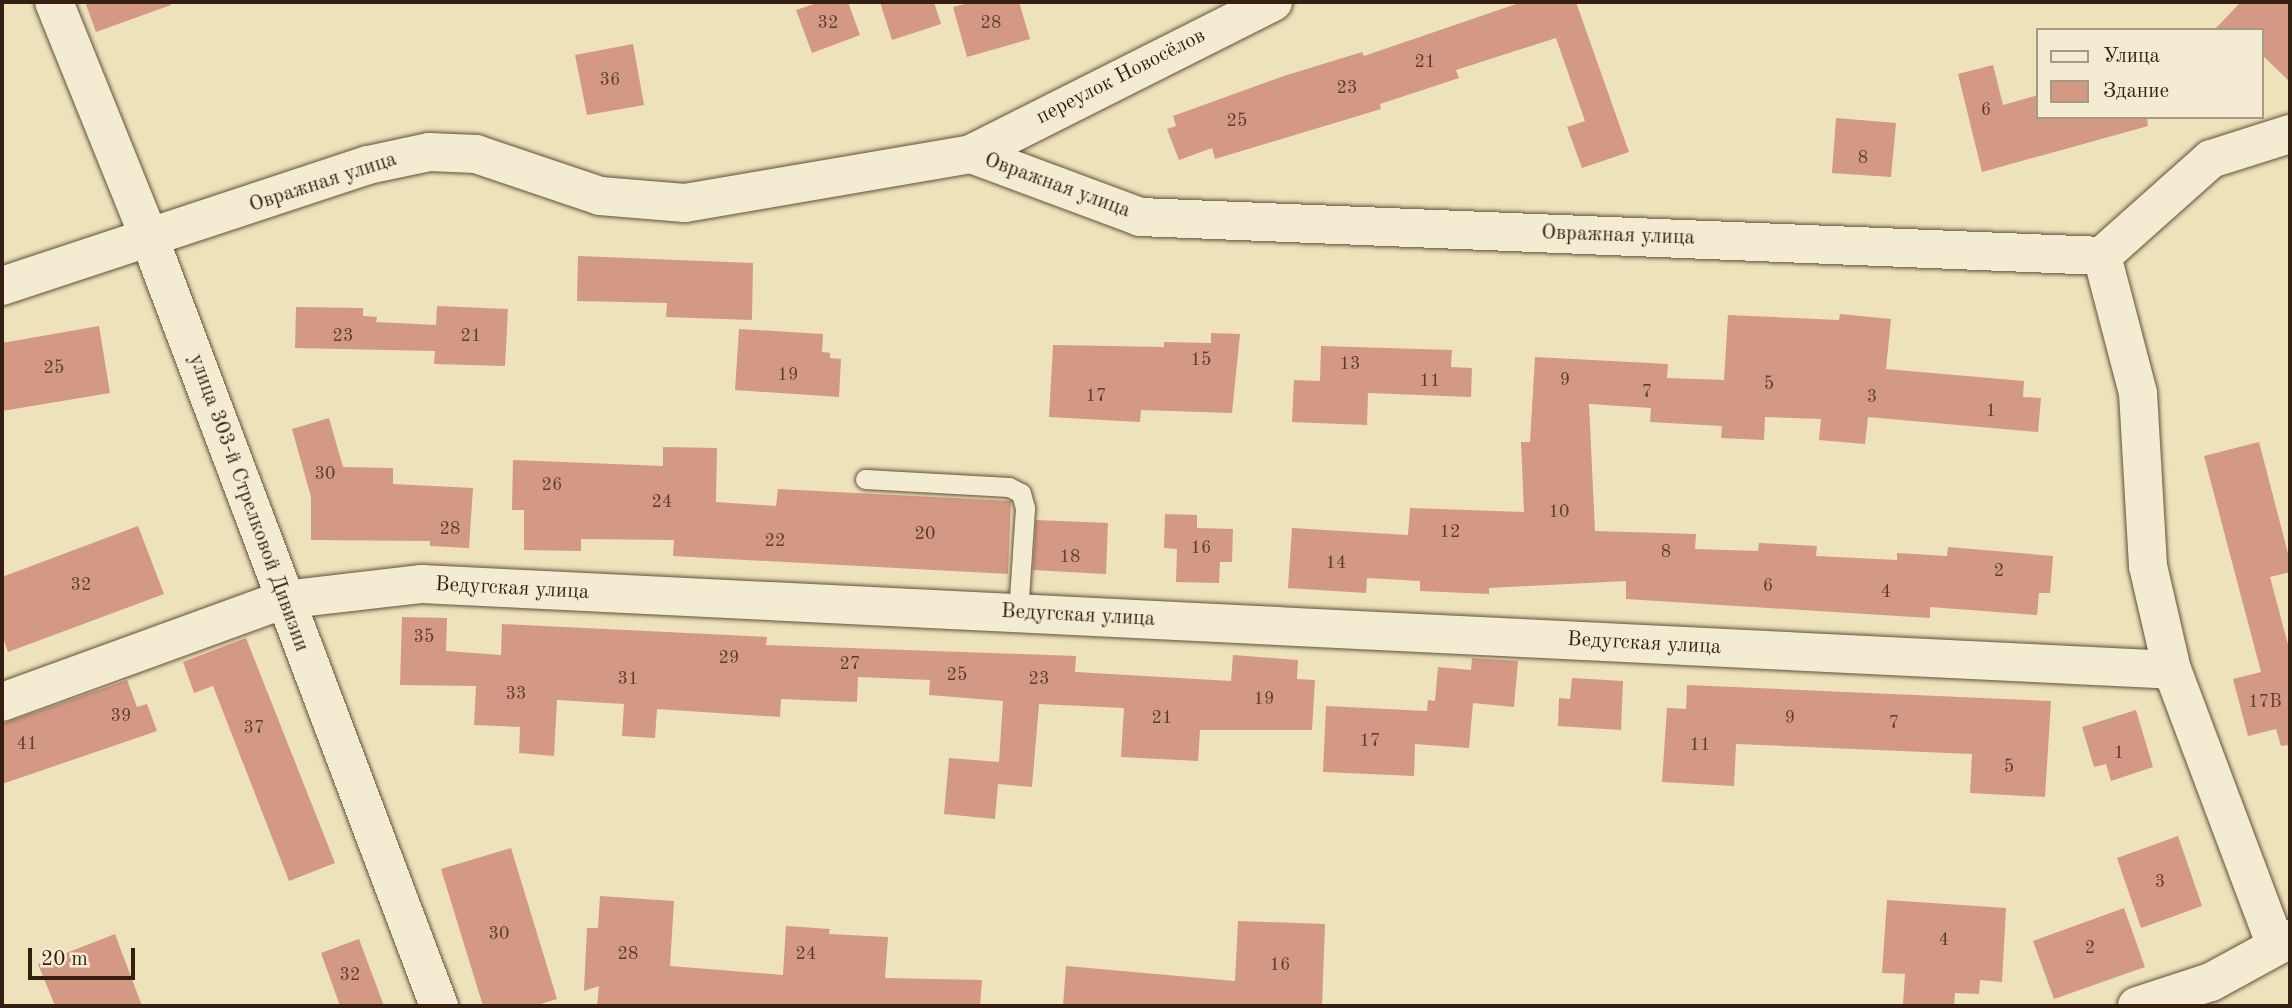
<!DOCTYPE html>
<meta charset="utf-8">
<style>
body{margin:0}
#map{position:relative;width:2292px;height:1008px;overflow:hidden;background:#ede2b9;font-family:"Old Standard TT",serif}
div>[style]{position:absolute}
.building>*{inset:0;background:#d39984}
.roads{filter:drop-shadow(0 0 2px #63503c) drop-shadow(0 0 2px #63503c)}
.service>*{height:19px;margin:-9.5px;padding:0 9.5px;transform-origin:9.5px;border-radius:9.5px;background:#f3ecd2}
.minor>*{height:38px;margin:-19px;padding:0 19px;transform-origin:19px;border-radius:19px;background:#f3ecd2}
span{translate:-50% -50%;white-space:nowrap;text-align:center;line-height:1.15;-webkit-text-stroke:6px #f3ecd2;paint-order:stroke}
.number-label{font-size:18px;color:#5c3e2e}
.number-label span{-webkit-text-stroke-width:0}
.street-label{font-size:21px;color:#351f12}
.frame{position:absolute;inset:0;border:4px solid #351f12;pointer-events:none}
.legend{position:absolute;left:2036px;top:28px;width:228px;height:91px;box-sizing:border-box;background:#f3ecd2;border:2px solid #a79a85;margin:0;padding:9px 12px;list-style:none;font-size:21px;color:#351f12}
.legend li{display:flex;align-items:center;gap:14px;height:35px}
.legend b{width:35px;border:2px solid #a79a85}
.scale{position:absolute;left:28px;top:948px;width:107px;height:32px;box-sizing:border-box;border:4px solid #351f12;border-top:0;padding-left:9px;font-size:21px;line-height:24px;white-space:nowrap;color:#351f12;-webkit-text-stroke:5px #f3ecd2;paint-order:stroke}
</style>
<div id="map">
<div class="building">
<div style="clip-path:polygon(85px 2px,170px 2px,171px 5px,96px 32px)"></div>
<div style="clip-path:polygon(820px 2px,848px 2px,860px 35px,812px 53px,796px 10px)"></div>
<div style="clip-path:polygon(880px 2px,934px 2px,941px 24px,892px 40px)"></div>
<div style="clip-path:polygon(973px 2px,1019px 2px,1030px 39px,967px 57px,953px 7px)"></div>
<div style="clip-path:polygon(1522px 2px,1576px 2px,1629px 152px,1582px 168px,1567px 127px,1585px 121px,1556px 38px,1456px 70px,1459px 78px,1380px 104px,1381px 109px,1215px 159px,1212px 148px,1179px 160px,1167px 129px,1176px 126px,1173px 116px,1284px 76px,1362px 52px,1364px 56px)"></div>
<div style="clip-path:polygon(2241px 2px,2290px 2px,2290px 82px,2262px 55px,2262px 30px,2214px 30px)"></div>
<div style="clip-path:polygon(633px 44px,644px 105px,587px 115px,575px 55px)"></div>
<div style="clip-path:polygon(1993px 65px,2003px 105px,2038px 95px,2038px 117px,2147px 117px,2148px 126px,1982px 172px,1958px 74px)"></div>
<div style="clip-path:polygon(1836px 118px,1896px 123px,1891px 177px,1832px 173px)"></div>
<div style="clip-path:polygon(578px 256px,753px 263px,752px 320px,666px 317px,667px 303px,577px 301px)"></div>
<div style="clip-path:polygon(437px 306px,508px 309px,505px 366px,434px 364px,435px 351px,295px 348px,296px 307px,363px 308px,363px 316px,377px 317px,376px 322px,436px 325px)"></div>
<div style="clip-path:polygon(1840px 314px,1891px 319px,1886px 369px,2024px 381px,2023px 397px,2041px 398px,2038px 432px,1868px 417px,1865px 444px,1819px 440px,1821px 419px,1765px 417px,1764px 440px,1721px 438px,1722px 426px,1650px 422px,1651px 408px,1589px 404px,1595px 531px,1696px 534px,1695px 549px,1758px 551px,1759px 543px,1817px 546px,1816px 556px,1897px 560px,1897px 553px,1947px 556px,1948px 547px,2053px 556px,2050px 593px,2039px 593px,2037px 615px,1930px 607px,1930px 618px,1626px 599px,1626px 581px,1489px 588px,1489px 594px,1420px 591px,1420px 581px,1367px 578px,1366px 593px,1288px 588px,1292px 528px,1408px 535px,1410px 508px,1524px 512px,1521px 442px,1530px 442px,1535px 357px,1668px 364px,1667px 378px,1724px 380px,1728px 315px,1839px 320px)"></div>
<div style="clip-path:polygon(99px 326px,110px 393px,2px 411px,2px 343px)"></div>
<div style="clip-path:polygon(739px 329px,823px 334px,822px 352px,830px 353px,830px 358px,841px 359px,839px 397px,735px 390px)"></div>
<div style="clip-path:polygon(1211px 333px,1240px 334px,1232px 413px,1141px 410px,1140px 422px,1049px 417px,1053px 345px,1164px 347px,1164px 342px,1211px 343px)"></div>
<div style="clip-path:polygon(1321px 346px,1452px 350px,1451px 367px,1472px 368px,1471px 397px,1368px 393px,1367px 425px,1292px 422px,1294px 380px,1320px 381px)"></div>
<div style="clip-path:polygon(329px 418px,343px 467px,393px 468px,393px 484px,473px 488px,469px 548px,430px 546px,430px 541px,311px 540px,311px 497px,292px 429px)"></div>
<div style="clip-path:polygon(2259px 442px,2290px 561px,2290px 572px,2270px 577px,2290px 652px,2290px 745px,2281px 746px,2276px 729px,2248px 736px,2233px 679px,2261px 672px,2204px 456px)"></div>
<div style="clip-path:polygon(663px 447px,717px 448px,716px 502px,776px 506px,778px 489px,1011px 501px,1008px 574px,673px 556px,674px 540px,581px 539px,581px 551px,524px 550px,524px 510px,512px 510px,513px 460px,663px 466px)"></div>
<div style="clip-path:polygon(1165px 514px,1197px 515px,1197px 528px,1233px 529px,1232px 562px,1220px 562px,1219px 583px,1176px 582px,1177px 549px,1164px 548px)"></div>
<div style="clip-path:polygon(1036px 520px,1108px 523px,1106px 574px,1033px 570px)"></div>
<div style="clip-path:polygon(138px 526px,164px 594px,8px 652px,2px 635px,2px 577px)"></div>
<div style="clip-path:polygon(402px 617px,447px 618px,446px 651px,501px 655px,502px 624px,767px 637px,766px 645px,1076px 656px,1075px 672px,1231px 681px,1233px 655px,1298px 660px,1297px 679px,1315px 680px,1312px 730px,1200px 730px,1198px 761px,1121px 757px,1124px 708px,1039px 704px,1032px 787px,998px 784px,995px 819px,944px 814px,949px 758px,999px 762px,1003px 701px,929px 695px,930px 680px,858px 677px,857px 702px,781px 699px,780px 717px,657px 709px,655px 738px,622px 736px,624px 704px,557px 700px,554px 756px,519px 753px,520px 727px,474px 725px,476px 686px,400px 685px)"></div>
<div style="clip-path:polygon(246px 638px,335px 863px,289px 881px,213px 686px,194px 693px,183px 662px)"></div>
<div style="clip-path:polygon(1472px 658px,1518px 661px,1514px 707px,1473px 703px,1469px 748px,1415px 744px,1414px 776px,1323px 772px,1326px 706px,1427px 711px,1428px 700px,1435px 701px,1438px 667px,1471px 670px)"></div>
<div style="clip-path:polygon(1572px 678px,1623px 681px,1621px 730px,1558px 726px,1559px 698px,1570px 699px)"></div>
<div style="clip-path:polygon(127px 680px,137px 707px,147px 704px,157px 731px,2px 784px,2px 724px)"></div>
<div style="clip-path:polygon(1687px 685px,2051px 701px,2045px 797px,1970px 793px,1972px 754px,1736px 744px,1734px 786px,1662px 782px,1667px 708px,1686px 709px)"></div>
<div style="clip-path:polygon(2136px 710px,2153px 767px,2111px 781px,2106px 764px,2094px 767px,2082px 727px)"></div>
<div style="clip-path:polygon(2178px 836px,2202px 906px,2141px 928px,2117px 858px)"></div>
<div style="clip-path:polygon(511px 848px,557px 999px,534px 1006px,483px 1006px,441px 869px)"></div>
<div style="clip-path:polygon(600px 896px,674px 901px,670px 966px,783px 975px,786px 926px,830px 929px,829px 934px,888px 937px,885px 978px,982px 980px,980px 1006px,597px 1006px,599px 986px,584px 991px,587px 928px,598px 928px)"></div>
<div style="clip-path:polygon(1887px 900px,2006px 908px,2002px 982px,1980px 980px,1979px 994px,1955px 993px,1954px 1006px,1903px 1004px,1905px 974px,1882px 973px)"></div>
<div style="clip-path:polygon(2124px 908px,2145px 967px,2054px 999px,2033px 941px)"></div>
<div style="clip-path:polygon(1238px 921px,1325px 924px,1322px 1006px,1063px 1006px,1066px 966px,1235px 981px)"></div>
<div style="clip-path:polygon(115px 934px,142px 1006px,55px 1006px,38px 964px)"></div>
<div style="clip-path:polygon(359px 939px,384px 1006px,340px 1006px,321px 953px)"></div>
</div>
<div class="roads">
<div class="service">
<div style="left:865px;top:479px;width:144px;rotate:3.2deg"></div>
<div style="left:1009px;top:487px;width:13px;rotate:27deg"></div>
<div style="left:1021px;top:493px;width:16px;rotate:75deg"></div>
<div style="left:1025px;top:508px;width:105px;rotate:93.8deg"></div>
</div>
<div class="minor">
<div style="left:54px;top:2px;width:257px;rotate:68deg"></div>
<div style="left:150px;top:240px;width:819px;rotate:69.33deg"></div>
<div style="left:971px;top:154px;width:338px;rotate:-26.7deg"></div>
<div style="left:2px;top:286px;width:385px;rotate:-18.3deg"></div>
<div style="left:368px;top:165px;width:62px;rotate:-12deg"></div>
<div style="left:429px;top:152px;width:47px;rotate:2.4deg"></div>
<div style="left:476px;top:154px;width:131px;rotate:18.7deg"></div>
<div style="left:600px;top:196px;width:85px;rotate:4.7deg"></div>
<div style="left:685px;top:203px;width:290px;rotate:-9.7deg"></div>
<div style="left:971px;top:154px;width:180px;rotate:20.4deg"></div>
<div style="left:1140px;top:217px;width:963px;rotate:2.32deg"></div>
<div style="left:2px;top:702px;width:299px;rotate:-20deg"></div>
<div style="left:283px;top:600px;width:140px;rotate:-6.6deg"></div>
<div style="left:422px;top:584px;width:1752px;rotate:2.81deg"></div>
<div style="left:2276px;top:946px;width:295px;rotate:-110.6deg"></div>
<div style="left:2172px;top:670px;width:107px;rotate:-103deg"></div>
<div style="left:2148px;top:566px;width:173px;rotate:-93.3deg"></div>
<div style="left:2138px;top:393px;width:142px;rotate:-104.7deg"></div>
<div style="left:2102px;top:256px;width:146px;rotate:-41.7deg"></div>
<div style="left:2211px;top:159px;width:83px;rotate:-17.6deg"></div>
<div style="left:2137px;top:1006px;width:78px;rotate:-18deg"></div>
<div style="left:2211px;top:982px;width:90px;rotate:-28.6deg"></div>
</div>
</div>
<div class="number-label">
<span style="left:828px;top:23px">32</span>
<span style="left:991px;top:23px">28</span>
<span style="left:1425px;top:62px">21</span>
<span style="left:610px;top:80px">36</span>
<span style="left:1347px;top:88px">23</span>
<span style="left:1986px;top:110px">6</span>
<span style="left:1237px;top:121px">25</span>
<span style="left:1863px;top:158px">8</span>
<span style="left:343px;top:336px">23</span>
<span style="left:471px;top:336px">21</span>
<span style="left:1201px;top:360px">15</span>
<span style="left:1350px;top:364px">13</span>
<span style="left:54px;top:368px">25</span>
<span style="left:788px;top:375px">19</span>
<span style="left:1565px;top:380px">9</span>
<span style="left:1430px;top:381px">11</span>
<span style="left:1769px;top:384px">5</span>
<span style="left:1647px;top:392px">7</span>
<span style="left:1096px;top:396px">17</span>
<span style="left:1872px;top:397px">3</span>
<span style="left:1991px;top:411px">1</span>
<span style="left:325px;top:474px">30</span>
<span style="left:552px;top:485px">26</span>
<span style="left:662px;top:502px">24</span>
<span style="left:1559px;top:512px">10</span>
<span style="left:450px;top:529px">28</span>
<span style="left:1450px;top:532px">12</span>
<span style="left:925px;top:534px">20</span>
<span style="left:775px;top:541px">22</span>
<span style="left:1201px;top:548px">16</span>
<span style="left:1666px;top:552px">8</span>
<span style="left:1070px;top:557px">18</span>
<span style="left:1336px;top:563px">14</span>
<span style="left:1999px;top:571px">2</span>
<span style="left:81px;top:585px">32</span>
<span style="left:1768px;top:586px">6</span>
<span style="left:1886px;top:592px">4</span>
<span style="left:424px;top:637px">35</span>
<span style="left:729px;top:658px">29</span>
<span style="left:850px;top:664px">27</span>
<span style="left:957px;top:675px">25</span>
<span style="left:628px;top:679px">31</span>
<span style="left:1039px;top:679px">23</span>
<span style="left:516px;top:694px">33</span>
<span style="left:1264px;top:699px">19</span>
<span style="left:2265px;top:702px">17В</span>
<span style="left:121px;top:716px">39</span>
<span style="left:1162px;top:718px">21</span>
<span style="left:1790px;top:718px">9</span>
<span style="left:1894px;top:723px">7</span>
<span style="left:254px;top:728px">37</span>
<span style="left:1370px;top:741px">17</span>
<span style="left:27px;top:744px">41</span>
<span style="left:1700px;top:745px">11</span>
<span style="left:2119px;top:753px">1</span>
<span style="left:2009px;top:767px">5</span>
<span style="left:2160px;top:882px">3</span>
<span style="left:499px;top:934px">30</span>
<span style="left:1944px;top:940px">4</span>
<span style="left:2090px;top:948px">2</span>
<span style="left:628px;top:954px">28</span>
<span style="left:806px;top:954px">24</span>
<span style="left:1280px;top:965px">16</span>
<span style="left:350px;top:975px">32</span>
</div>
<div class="street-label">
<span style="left:1121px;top:77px;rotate:-27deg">переулок Новосёлов</span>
<span style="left:323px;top:183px;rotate:-18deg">Овражная улица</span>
<span style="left:1057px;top:186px;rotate:20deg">Овражная улица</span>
<span style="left:1618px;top:236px;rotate:2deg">Овражная улица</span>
<span style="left:248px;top:503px;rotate:70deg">улица 303-й Стрелковой Дивизии</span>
<span style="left:512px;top:589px;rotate:3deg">Ведугская улица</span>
<span style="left:1078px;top:616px;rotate:3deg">Ведугская улица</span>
<span style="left:1644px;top:644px;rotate:3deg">Ведугская улица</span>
</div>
<div class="frame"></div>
<ul class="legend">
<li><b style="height:9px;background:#f3ecd2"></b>Улица</li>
<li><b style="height:19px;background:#d39984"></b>Здание</li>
</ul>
<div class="scale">20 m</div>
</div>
